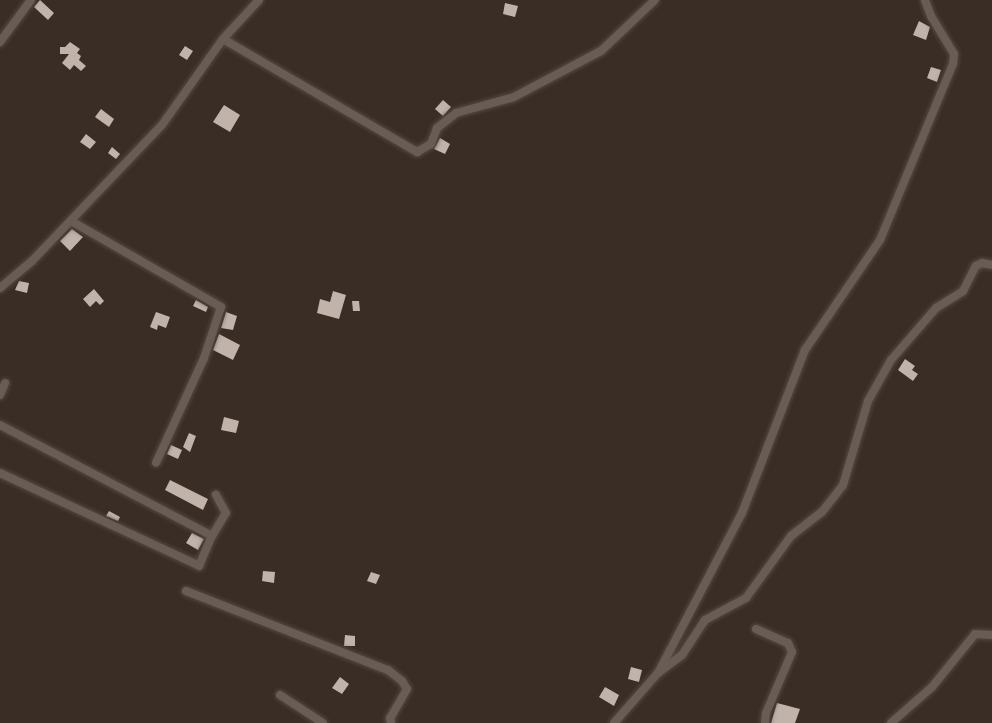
<!DOCTYPE html>
<style>
body{margin:0}
#map{position:relative;width:992px;height:723px;overflow:hidden;background:#392d26;font-family:"DejaVu Sans",sans-serif}
div>[style]{position:absolute}
.building>*{inset:0;background:#c1b2aa}
.roads{filter:drop-shadow(0 0 2px #534843) drop-shadow(0 0 2px #534843)}
.street>*{height:8px;margin:-4px;padding:0 4px;transform-origin:4px;border-radius:4px;background:#695c55}
span{translate:-50% -50%;white-space:nowrap;text-align:center;line-height:1.15;-webkit-text-stroke:6px #2e231d;paint-order:stroke}
</style>
<div id="map">
<div class="building">
<div style="clip-path:polygon(40px 0,54px 13px,48px 20px,34px 7px)"></div>
<div style="clip-path:polygon(505px 3px,518px 6px,515px 17px,503px 14px)"></div>
<div style="clip-path:polygon(919px 21px,930px 27px,926px 40px,913px 35px)"></div>
<div style="clip-path:polygon(70px 42px,80px 49px,77px 53px,81px 56px,79px 60px,86px 66px,81px 71px,74px 65px,70px 70px,62px 63px,69px 54px,60px 54px,60px 47px,65px 47px)"></div>
<div style="clip-path:polygon(185px 46px,193px 51px,187px 60px,179px 55px)"></div>
<div style="clip-path:polygon(931px 67px,941px 70px,937px 82px,927px 78px)"></div>
<div style="clip-path:polygon(443px 100px,451px 107px,443px 116px,435px 109px)"></div>
<div style="clip-path:polygon(224px 105px,240px 115px,230px 132px,213px 122px)"></div>
<div style="clip-path:polygon(101px 109px,114px 119px,109px 127px,95px 117px)"></div>
<div style="clip-path:polygon(86px 134px,96px 142px,90px 149px,80px 142px)"></div>
<div style="clip-path:polygon(440px 138px,450px 144px,445px 154px,434px 149px)"></div>
<div style="clip-path:polygon(112px 147px,120px 154px,116px 159px,108px 153px)"></div>
<div style="clip-path:polygon(72px 229px,83px 237px,70px 251px,60px 241px)"></div>
<div style="clip-path:polygon(19px 281px,29px 283px,27px 293px,15px 290px)"></div>
<div style="clip-path:polygon(94px 289px,104px 301px,100px 305px,96px 301px,90px 307px,83px 299px)"></div>
<div style="clip-path:polygon(333px 291px,346px 295px,339px 319px,317px 313px,320px 299px,330px 302px)"></div>
<div style="clip-path:polygon(196px 300px,208px 307px,206px 312px,193px 306px)"></div>
<div style="clip-path:polygon(352px 301px,359px 301px,360px 311px,353px 311px)"></div>
<div style="clip-path:polygon(156px 312px,170px 317px,166px 328px,158px 325px,157px 330px,150px 327px)"></div>
<div style="clip-path:polygon(226px 312px,237px 316px,233px 330px,221px 328px)"></div>
<div style="clip-path:polygon(219px 334px,240px 345px,233px 360px,213px 350px)"></div>
<div style="clip-path:polygon(905px 359px,915px 366px,912px 370px,918px 374px,913px 381px,898px 370px)"></div>
<div style="clip-path:polygon(224px 417px,239px 421px,236px 433px,221px 430px)"></div>
<div style="clip-path:polygon(189px 433px,196px 436px,190px 452px,183px 447px)"></div>
<div style="clip-path:polygon(171px 445px,182px 450px,178px 459px,167px 454px)"></div>
<div style="clip-path:polygon(170px 480px,208px 499px,203px 510px,165px 490px)"></div>
<div style="clip-path:polygon(109px 511px,120px 517px,118px 521px,106px 516px)"></div>
<div style="clip-path:polygon(192px 533px,204px 539px,198px 550px,186px 543px)"></div>
<div style="clip-path:polygon(263px 571px,275px 572px,274px 583px,262px 581px)"></div>
<div style="clip-path:polygon(371px 572px,380px 575px,376px 584px,367px 581px)"></div>
<div style="clip-path:polygon(345px 635px,355px 636px,355px 646px,344px 646px)"></div>
<div style="clip-path:polygon(631px 667px,642px 670px,639px 682px,628px 679px)"></div>
<div style="clip-path:polygon(340px 677px,349px 684px,342px 694px,332px 688px)"></div>
<div style="clip-path:polygon(605px 687px,619px 695px,614px 706px,599px 697px)"></div>
<div style="clip-path:polygon(777px 703px,800px 709px,795px 723px,771px 723px)"></div>
</div>
<div class="roads">
<div class="street">
<div style="left:223px;top:39px;width:225px;rotate:30.2deg"></div>
<div style="left:417px;top:152px;width:16px;rotate:-30deg"></div>
<div style="left:431px;top:144px;width:17px;rotate:-69deg"></div>
<div style="left:437px;top:128px;width:24px;rotate:-38deg"></div>
<div style="left:456px;top:113px;width:60px;rotate:-15.4deg"></div>
<div style="left:514px;top:97px;width:98px;rotate:-27.9deg"></div>
<div style="left:601px;top:51px;width:74px;rotate:-43.4deg"></div>
<div style="left:0;top:42px;width:52px;rotate:-53.6deg"></div>
<div style="left:71px;top:221px;width:173px;rotate:29.8deg"></div>
<div style="left:221px;top:307px;width:54px;rotate:108.4deg"></div>
<div style="left:204px;top:358px;width:115px;rotate:114.6deg"></div>
<div style="left:0;top:288px;width:42px;rotate:-40.2deg"></div>
<div style="left:32px;top:261px;width:188px;rotate:-46.3deg"></div>
<div style="left:162px;top:125px;width:105px;rotate:-54.7deg"></div>
<div style="left:223px;top:39px;width:53px;rotate:-47.3deg"></div>
<div style="left:0;top:395px;width:13px;rotate:-67deg"></div>
<div style="left:0;top:425px;width:239px;rotate:27.6deg"></div>
<div style="left:0;top:473px;width:220px;rotate:25deg"></div>
<div style="left:199px;top:566px;width:33px;rotate:-67deg"></div>
<div style="left:212px;top:536px;width:27px;rotate:-59deg"></div>
<div style="left:226px;top:513px;width:21px;rotate:-119deg"></div>
<div style="left:186px;top:591px;width:217px;rotate:21.4deg"></div>
<div style="left:388px;top:670px;width:18px;rotate:38deg"></div>
<div style="left:402px;top:681px;width:9px;rotate:58deg"></div>
<div style="left:407px;top:689px;width:34px;rotate:120deg"></div>
<div style="left:390px;top:718px;width:5px;rotate:79deg"></div>
<div style="left:756px;top:629px;width:35px;rotate:24deg"></div>
<div style="left:788px;top:643px;width:10px;rotate:66deg"></div>
<div style="left:792px;top:652px;width:66px;rotate:113.1deg"></div>
<div style="left:766px;top:713px;width:10px;rotate:96deg"></div>
<div style="left:658px;top:673px;width:181px;rotate:-62.3deg"></div>
<div style="left:742px;top:513px;width:175px;rotate:-68.9deg"></div>
<div style="left:805px;top:350px;width:133px;rotate:-55.7deg"></div>
<div style="left:880px;top:240px;width:191px;rotate:-67.5deg"></div>
<div style="left:953px;top:64px;width:10px;rotate:-84deg"></div>
<div style="left:954px;top:54px;width:44px;rotate:-121.2deg"></div>
<div style="left:931px;top:16px;width:17px;rotate:-111deg"></div>
<div style="left:280px;top:695px;width:51px;rotate:33.1deg"></div>
<div style="left:614px;top:723px;width:67px;rotate:-48.7deg"></div>
<div style="left:658px;top:673px;width:30px;rotate:-37deg"></div>
<div style="left:682px;top:655px;width:42px;rotate:-56.7deg"></div>
<div style="left:705px;top:620px;width:47px;rotate:-28.2deg"></div>
<div style="left:746px;top:598px;width:77px;rotate:-54deg"></div>
<div style="left:791px;top:536px;width:39px;rotate:-38deg"></div>
<div style="left:822px;top:512px;width:34px;rotate:-52deg"></div>
<div style="left:843px;top:485px;width:88px;rotate:-73.4deg"></div>
<div style="left:868px;top:401px;width:47px;rotate:-60.7deg"></div>
<div style="left:891px;top:360px;width:69px;rotate:-49.1deg"></div>
<div style="left:936px;top:308px;width:32px;rotate:-32deg"></div>
<div style="left:963px;top:291px;width:28px;rotate:-63deg"></div>
<div style="left:976px;top:266px;width:7px;rotate:-27deg"></div>
<div style="left:982px;top:263px;width:10px;rotate:11deg"></div>
<div style="left:891px;top:723px;width:55px;rotate:-41.3deg"></div>
<div style="left:932px;top:687px;width:68px;rotate:-50.9deg"></div>
<div style="left:975px;top:634px;width:17px;rotate:3deg"></div>
</div>
</div>
</div>
